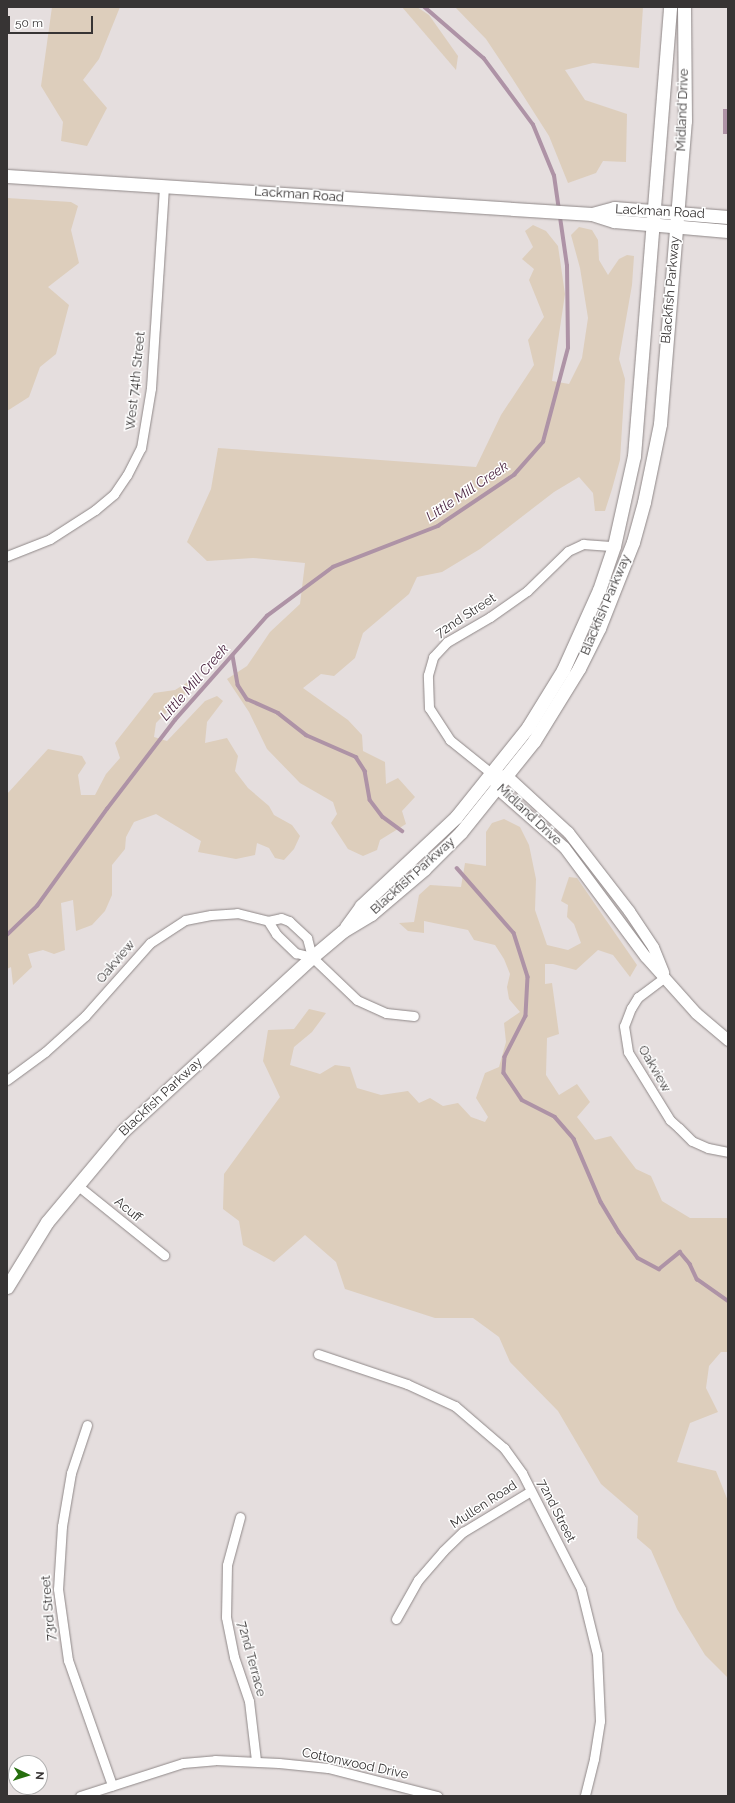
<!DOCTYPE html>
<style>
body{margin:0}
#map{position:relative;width:735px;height:1803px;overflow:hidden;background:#e5dede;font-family:Raleway,sans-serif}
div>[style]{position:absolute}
.green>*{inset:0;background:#ddcebc}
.water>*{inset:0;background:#ae93a6}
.stream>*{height:3.5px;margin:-1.75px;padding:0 1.75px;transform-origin:1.75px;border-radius:1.75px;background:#ae93a6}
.roads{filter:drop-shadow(0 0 1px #8f8888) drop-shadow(0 0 1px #8f8888)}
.minor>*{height:9px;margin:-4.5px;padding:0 4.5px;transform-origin:4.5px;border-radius:4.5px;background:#fff}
.tertiary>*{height:11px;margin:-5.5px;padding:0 5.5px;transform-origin:5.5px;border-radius:5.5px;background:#fff}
.secondary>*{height:13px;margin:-6.5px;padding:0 6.5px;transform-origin:6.5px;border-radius:6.5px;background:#fff}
span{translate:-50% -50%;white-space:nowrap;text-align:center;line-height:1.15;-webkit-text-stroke:3px #fff;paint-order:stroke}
.street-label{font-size:13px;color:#373434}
.water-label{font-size:14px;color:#4d2743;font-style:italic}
.frame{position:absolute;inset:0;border:8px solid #373434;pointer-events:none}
.north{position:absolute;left:8px;top:1755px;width:40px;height:40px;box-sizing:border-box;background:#fff;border:1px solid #afaeae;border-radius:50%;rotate:94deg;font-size:11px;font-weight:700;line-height:16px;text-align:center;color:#373434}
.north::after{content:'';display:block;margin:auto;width:14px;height:18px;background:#266e0e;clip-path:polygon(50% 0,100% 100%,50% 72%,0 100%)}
.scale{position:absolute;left:8px;top:16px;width:85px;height:18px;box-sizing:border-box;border:2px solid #373434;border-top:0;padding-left:5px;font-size:12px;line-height:14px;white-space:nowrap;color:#373434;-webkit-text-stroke:3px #fff;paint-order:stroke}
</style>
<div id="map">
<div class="green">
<div style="clip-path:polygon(52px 7px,120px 7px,99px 59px,83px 80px,107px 108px,87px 146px,61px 141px,63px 122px,41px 86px)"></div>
<div style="clip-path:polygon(402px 7px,417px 7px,429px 15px,458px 56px,456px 70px)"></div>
<div style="clip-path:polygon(455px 7px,643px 7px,639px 68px,593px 63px,565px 70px,585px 100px,627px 114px,626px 162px,603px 161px,596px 173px,568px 183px,549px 136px,512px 78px,486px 39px)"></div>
<div style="clip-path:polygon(7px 198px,71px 202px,78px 206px,71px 230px,79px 263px,48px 287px,69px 305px,56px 354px,40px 367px,29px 397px,7px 411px)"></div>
<div style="clip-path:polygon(533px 225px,546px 231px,558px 246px,565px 294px,552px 381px,569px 384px,582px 358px,588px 318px,580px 268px,571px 235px,579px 227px,592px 230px,598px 240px,599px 260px,608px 275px,619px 259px,627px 255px,634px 256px,632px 285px,619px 359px,625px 379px,620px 460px,612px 489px,605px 511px,595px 511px,593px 493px,579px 477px,554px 492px,480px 549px,442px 572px,417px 577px,409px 594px,363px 633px,355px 658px,334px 676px,321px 674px,303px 688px,348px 720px,362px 735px,363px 751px,385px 762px,386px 784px,398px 778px,415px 797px,402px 811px,406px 824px,380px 840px,377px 850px,363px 856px,348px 849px,331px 823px,337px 814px,333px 802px,300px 783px,267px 749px,249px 712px,227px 679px,247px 666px,270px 632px,300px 604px,305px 563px,253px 558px,207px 561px,187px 542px,211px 489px,218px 448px,476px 467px,501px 415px,534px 365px,528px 340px,544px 317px,529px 280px,534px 269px,522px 259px,533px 247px,525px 231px)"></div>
<div style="clip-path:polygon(188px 682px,194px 685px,156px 723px,154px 737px,167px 741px,205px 701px,217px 696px,223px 701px,207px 722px,205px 743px,227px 738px,238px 756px,235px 771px,248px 788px,269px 806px,274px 815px,292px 825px,300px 836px,294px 849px,284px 860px,275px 858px,269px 848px,257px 843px,255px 855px,236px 859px,198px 852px,201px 841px,156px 814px,134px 822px,126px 837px,125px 849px,112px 865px,112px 895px,105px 911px,92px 925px,76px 931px,73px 900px,61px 903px,65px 950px,54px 954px,43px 950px,28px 954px,32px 967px,13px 985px,11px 967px,7px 969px,7px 794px,48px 749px,82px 756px,86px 763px,78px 775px,81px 795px,95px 795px,106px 774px,120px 758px,115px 743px,154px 693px,175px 690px)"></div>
<div style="clip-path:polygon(504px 819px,520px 827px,529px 845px,536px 879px,535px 910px,547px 945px,568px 950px,581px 943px,574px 924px,567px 917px,568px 905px,561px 901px,569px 877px,577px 878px,637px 965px,630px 977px,613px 955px,598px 950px,576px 970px,553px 964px,545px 964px,545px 984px,552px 983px,559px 1034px,547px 1038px,546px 1075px,559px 1095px,577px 1084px,590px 1102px,577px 1117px,595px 1140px,611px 1136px,636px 1169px,651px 1176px,662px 1201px,690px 1218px,728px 1218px,728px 1352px,721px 1352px,709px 1366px,706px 1388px,718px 1412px,690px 1423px,677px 1462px,716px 1471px,728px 1501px,728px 1678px,705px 1655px,677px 1609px,651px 1550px,637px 1538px,638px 1516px,601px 1484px,558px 1411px,510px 1362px,499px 1337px,473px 1318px,435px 1318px,345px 1289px,336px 1262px,305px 1235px,274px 1262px,243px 1245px,239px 1221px,223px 1209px,224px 1174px,280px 1097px,263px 1061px,268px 1030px,294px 1029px,309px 1009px,326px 1013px,312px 1032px,294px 1047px,290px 1065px,320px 1074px,335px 1065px,350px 1067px,357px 1088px,381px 1095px,408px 1091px,419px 1103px,430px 1098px,443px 1106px,458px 1103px,471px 1117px,485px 1122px,488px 1117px,476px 1098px,485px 1073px,499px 1067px,506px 1042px,504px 1023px,520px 1012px,509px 999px,507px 987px,510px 974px,504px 959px,495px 945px,474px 940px,468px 930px,424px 921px,424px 933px,408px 931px,399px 923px,414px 922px,419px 895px,430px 885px,461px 887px,465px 863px,486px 866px,486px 832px,492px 823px)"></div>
</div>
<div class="water">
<div style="clip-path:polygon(723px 109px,728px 109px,728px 134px,723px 134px)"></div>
</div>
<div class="stream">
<div style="left:233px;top:656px;width:29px;rotate:80deg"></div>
<div style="left:238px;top:685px;width:17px;rotate:57deg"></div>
<div style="left:247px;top:699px;width:34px;rotate:24deg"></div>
<div style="left:278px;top:713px;width:36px;rotate:38deg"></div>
<div style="left:306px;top:735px;width:55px;rotate:23.7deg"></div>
<div style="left:356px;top:757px;width:17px;rotate:57deg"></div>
<div style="left:365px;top:771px;width:29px;rotate:80deg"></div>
<div style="left:370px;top:800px;width:21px;rotate:53deg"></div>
<div style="left:383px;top:817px;width:24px;rotate:36deg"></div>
<div style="left:457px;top:868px;width:86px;rotate:48.8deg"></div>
<div style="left:514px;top:933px;width:46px;rotate:72.3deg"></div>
<div style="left:528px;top:977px;width:39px;rotate:93deg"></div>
<div style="left:526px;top:1016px;width:46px;rotate:117.1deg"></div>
<div style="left:505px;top:1057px;width:16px;rotate:94deg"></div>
<div style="left:504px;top:1073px;width:32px;rotate:56deg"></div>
<div style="left:522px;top:1100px;width:37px;rotate:27deg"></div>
<div style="left:555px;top:1117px;width:29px;rotate:49deg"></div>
<div style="left:574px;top:1139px;width:69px;rotate:66.8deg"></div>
<div style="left:601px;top:1202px;width:35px;rotate:59deg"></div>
<div style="left:619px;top:1232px;width:32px;rotate:54deg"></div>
<div style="left:638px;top:1258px;width:24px;rotate:28deg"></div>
<div style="left:659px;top:1269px;width:27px;rotate:-39deg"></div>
<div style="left:680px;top:1252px;width:16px;rotate:50deg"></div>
<div style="left:690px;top:1264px;width:17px;rotate:65deg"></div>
<div style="left:697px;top:1279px;width:38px;rotate:35deg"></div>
<div style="left:7px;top:935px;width:42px;rotate:-44deg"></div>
<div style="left:37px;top:906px;width:120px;rotate:-54.2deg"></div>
<div style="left:107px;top:809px;width:112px;rotate:-52.6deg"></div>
<div style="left:175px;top:720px;width:139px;rotate:-48.5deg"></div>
<div style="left:267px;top:616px;width:82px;rotate:-36.6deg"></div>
<div style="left:333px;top:567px;width:113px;rotate:-21.3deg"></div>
<div style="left:438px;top:526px;width:92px;rotate:-33.9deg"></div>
<div style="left:514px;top:475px;width:44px;rotate:-48.7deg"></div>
<div style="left:543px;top:442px;width:97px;rotate:-75.1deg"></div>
<div style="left:568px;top:348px;width:82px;rotate:-90.7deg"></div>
<div style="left:567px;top:266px;width:91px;rotate:-98.2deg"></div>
<div style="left:554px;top:176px;width:55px;rotate:-112.4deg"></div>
<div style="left:533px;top:125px;width:82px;rotate:-126.6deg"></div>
<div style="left:484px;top:59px;width:79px;rotate:-139.1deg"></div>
</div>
<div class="roads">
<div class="minor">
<div style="left:7px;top:556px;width:46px;rotate:-21.6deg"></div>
<div style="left:50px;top:539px;width:54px;rotate:-32.8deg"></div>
<div style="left:95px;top:510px;width:25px;rotate:-40deg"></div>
<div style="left:114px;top:494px;width:23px;rotate:-56deg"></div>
<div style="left:127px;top:475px;width:30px;rotate:-63deg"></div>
<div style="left:141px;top:448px;width:61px;rotate:-80.5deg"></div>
<div style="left:151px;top:388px;width:201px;rotate:-86.3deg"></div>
<div style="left:491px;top:773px;width:53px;rotate:-141.2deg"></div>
<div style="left:450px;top:740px;width:38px;rotate:-123deg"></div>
<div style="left:429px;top:708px;width:33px;rotate:-92deg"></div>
<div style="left:428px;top:675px;width:19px;rotate:-74deg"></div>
<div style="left:433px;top:657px;width:21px;rotate:-47deg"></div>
<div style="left:447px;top:642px;width:50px;rotate:-30.2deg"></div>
<div style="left:490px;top:617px;width:45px;rotate:-35.1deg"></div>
<div style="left:527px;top:591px;width:57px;rotate:-44.3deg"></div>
<div style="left:568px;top:551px;width:17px;rotate:-25deg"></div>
<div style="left:583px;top:544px;width:31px;rotate:4deg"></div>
<div style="left:268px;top:921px;width:15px;rotate:58deg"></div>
<div style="left:276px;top:934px;width:28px;rotate:44deg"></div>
<div style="left:296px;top:953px;width:16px;rotate:14deg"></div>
<div style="left:665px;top:977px;width:34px;rotate:143deg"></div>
<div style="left:638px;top:997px;width:13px;rotate:122deg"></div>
<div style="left:631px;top:1008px;width:19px;rotate:111deg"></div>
<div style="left:624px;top:1026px;width:26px;rotate:81deg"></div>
<div style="left:628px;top:1052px;width:80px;rotate:58.3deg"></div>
<div style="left:670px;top:1120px;width:12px;rotate:42deg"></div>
<div style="left:679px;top:1128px;width:18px;rotate:45deg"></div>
<div style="left:692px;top:1141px;width:17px;rotate:24deg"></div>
<div style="left:708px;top:1148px;width:20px;rotate:11deg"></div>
<div style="left:7px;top:1080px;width:47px;rotate:-36.4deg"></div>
<div style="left:45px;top:1052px;width:54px;rotate:-42deg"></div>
<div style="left:85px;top:1016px;width:98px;rotate:-48.3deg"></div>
<div style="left:150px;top:943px;width:42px;rotate:-33.3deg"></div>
<div style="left:185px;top:920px;width:26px;rotate:-11deg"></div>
<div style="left:211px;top:915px;width:26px;rotate:-4deg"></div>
<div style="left:237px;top:913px;width:32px;rotate:14deg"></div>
<div style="left:268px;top:921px;width:13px;rotate:-13deg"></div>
<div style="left:281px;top:918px;width:9px;rotate:21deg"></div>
<div style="left:289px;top:921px;width:25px;rotate:43deg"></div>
<div style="left:307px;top:938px;width:20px;rotate:75deg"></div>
<div style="left:312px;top:957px;width:62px;rotate:43.7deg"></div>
<div style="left:357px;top:1000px;width:32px;rotate:24deg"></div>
<div style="left:386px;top:1013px;width:28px;rotate:6deg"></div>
<div style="left:77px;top:1185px;width:112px;rotate:38.8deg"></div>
<div style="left:318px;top:1354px;width:94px;rotate:18.6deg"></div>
<div style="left:407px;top:1384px;width:53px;rotate:24.6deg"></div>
<div style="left:455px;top:1406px;width:65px;rotate:40.6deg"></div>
<div style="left:504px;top:1448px;width:31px;rotate:54deg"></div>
<div style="left:522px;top:1473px;width:130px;rotate:63deg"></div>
<div style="left:581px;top:1589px;width:67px;rotate:76.2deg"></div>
<div style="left:597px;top:1654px;width:67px;rotate:87.4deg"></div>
<div style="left:600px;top:1721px;width:38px;rotate:99deg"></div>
<div style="left:594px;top:1759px;width:38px;rotate:104deg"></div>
<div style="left:87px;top:1425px;width:51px;rotate:108.4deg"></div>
<div style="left:71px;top:1473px;width:54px;rotate:99.6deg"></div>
<div style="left:62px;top:1526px;width:63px;rotate:93.6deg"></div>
<div style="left:58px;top:1589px;width:72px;rotate:82deg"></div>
<div style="left:68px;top:1660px;width:133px;rotate:70.6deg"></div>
<div style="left:240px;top:1517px;width:50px;rotate:105.2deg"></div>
<div style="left:227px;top:1565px;width:52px;rotate:91.1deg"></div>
<div style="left:226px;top:1617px;width:41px;rotate:78.7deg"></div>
<div style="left:234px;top:1657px;width:46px;rotate:71.2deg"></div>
<div style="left:249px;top:1701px;width:60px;rotate:83.3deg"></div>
<div style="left:396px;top:1619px;width:45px;rotate:-60.6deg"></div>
<div style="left:418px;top:1580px;width:38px;rotate:-49deg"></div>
<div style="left:443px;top:1551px;width:28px;rotate:-44deg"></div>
<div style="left:463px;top:1532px;width:79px;rotate:-31.1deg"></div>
<div style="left:80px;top:1796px;width:108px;rotate:-17.8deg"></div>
<div style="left:183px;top:1763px;width:32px;rotate:-5deg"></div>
<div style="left:215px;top:1760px;width:64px;rotate:2.7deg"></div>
<div style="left:279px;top:1763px;width:49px;rotate:5.8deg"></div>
<div style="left:328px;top:1768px;width:113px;rotate:14.4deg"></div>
</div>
<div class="tertiary">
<div style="left:491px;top:773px;width:16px;rotate:68deg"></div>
<div style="left:497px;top:788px;width:89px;rotate:41.4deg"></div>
<div style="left:564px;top:847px;width:136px;rotate:53.4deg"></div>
<div style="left:645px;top:956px;width:76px;rotate:48.2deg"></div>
<div style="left:696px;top:1013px;width:42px;rotate:40.2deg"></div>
<div style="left:499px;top:775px;width:8px;rotate:7deg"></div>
<div style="left:507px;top:776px;width:83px;rotate:42.6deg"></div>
<div style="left:568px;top:832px;width:100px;rotate:52.3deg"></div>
<div style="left:629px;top:911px;width:43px;rotate:56.3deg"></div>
<div style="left:653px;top:947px;width:27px;rotate:68deg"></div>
</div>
<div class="secondary">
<div style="left:7px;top:176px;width:586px;rotate:3.72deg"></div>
<div style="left:592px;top:214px;width:23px;rotate:18deg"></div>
<div style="left:614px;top:221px;width:114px;rotate:5deg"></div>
<div style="left:592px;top:214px;width:23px;rotate:-15deg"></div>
<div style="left:614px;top:208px;width:114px;rotate:4.5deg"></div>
<div style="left:346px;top:927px;width:26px;rotate:-54deg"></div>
<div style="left:361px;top:906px;width:130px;rotate:-43.1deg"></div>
<div style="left:456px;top:817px;width:115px;rotate:-51.3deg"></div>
<div style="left:528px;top:727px;width:67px;rotate:-58.4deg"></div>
<div style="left:563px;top:670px;width:88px;rotate:-65.8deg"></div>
<div style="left:599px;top:590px;width:46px;rotate:-71.2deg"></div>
<div style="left:614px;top:546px;width:92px;rotate:-77.5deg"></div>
<div style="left:634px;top:456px;width:450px;rotate:-85.4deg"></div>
<div style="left:7px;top:1287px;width:76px;rotate:-58.4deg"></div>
<div style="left:47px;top:1222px;width:120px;rotate:-50.1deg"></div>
<div style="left:124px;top:1130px;width:255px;rotate:-42.6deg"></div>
<div style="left:312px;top:957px;width:40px;rotate:-40deg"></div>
<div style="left:343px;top:931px;width:33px;rotate:-31deg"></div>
<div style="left:371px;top:914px;width:70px;rotate:-40.3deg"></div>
<div style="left:424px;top:869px;width:52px;rotate:-45deg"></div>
<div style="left:461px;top:832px;width:117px;rotate:-51.3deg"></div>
<div style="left:534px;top:741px;width:86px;rotate:-58.3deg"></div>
<div style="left:579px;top:668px;width:45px;rotate:-63.4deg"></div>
<div style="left:599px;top:628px;width:92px;rotate:-68.4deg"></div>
<div style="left:633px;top:542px;width:41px;rotate:-74.6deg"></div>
<div style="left:644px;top:502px;width:80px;rotate:-78.4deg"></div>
<div style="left:660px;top:424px;width:304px;rotate:-85.3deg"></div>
<div style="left:685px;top:121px;width:114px;rotate:-90.5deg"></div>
</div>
</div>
<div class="street-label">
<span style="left:683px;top:110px;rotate:-88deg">Midland Drive</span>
<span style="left:299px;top:195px;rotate:4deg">Lackman Road</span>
<span style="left:660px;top:212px;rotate:3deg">Lackman Road</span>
<span style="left:671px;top:290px;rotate:-85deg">Blackfish Parkway</span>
<span style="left:136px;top:381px;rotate:-84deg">West 74th Street</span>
<span style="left:606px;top:605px;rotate:-67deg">Blackfish Parkway</span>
<span style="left:466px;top:616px;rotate:-33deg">72nd Street</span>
<span style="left:529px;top:815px;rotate:43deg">Midland Drive</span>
<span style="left:413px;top:876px;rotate:-42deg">Blackfish Parkway</span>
<span style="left:116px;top:962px;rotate:-50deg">Oakview</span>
<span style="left:654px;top:1069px;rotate:60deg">Oakview</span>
<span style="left:161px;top:1097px;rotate:-43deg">Blackfish Parkway</span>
<span style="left:128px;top:1210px;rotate:39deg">Acuff</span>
<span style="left:484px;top:1505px;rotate:-33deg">Mullen Road</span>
<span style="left:556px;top:1511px;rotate:63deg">72nd Street</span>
<span style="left:49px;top:1608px;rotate:-95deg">73rd Street</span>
<span style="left:251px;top:1659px;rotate:75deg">72nd Terrace</span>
<span style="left:355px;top:1764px;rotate:12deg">Cottonwood Drive</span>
</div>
<div class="water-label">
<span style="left:467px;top:491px;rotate:-34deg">Little Mill Creek</span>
<span style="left:194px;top:682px;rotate:-49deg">Little Mill Creek</span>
</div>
<div class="frame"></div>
<div class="north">N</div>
<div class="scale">50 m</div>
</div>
